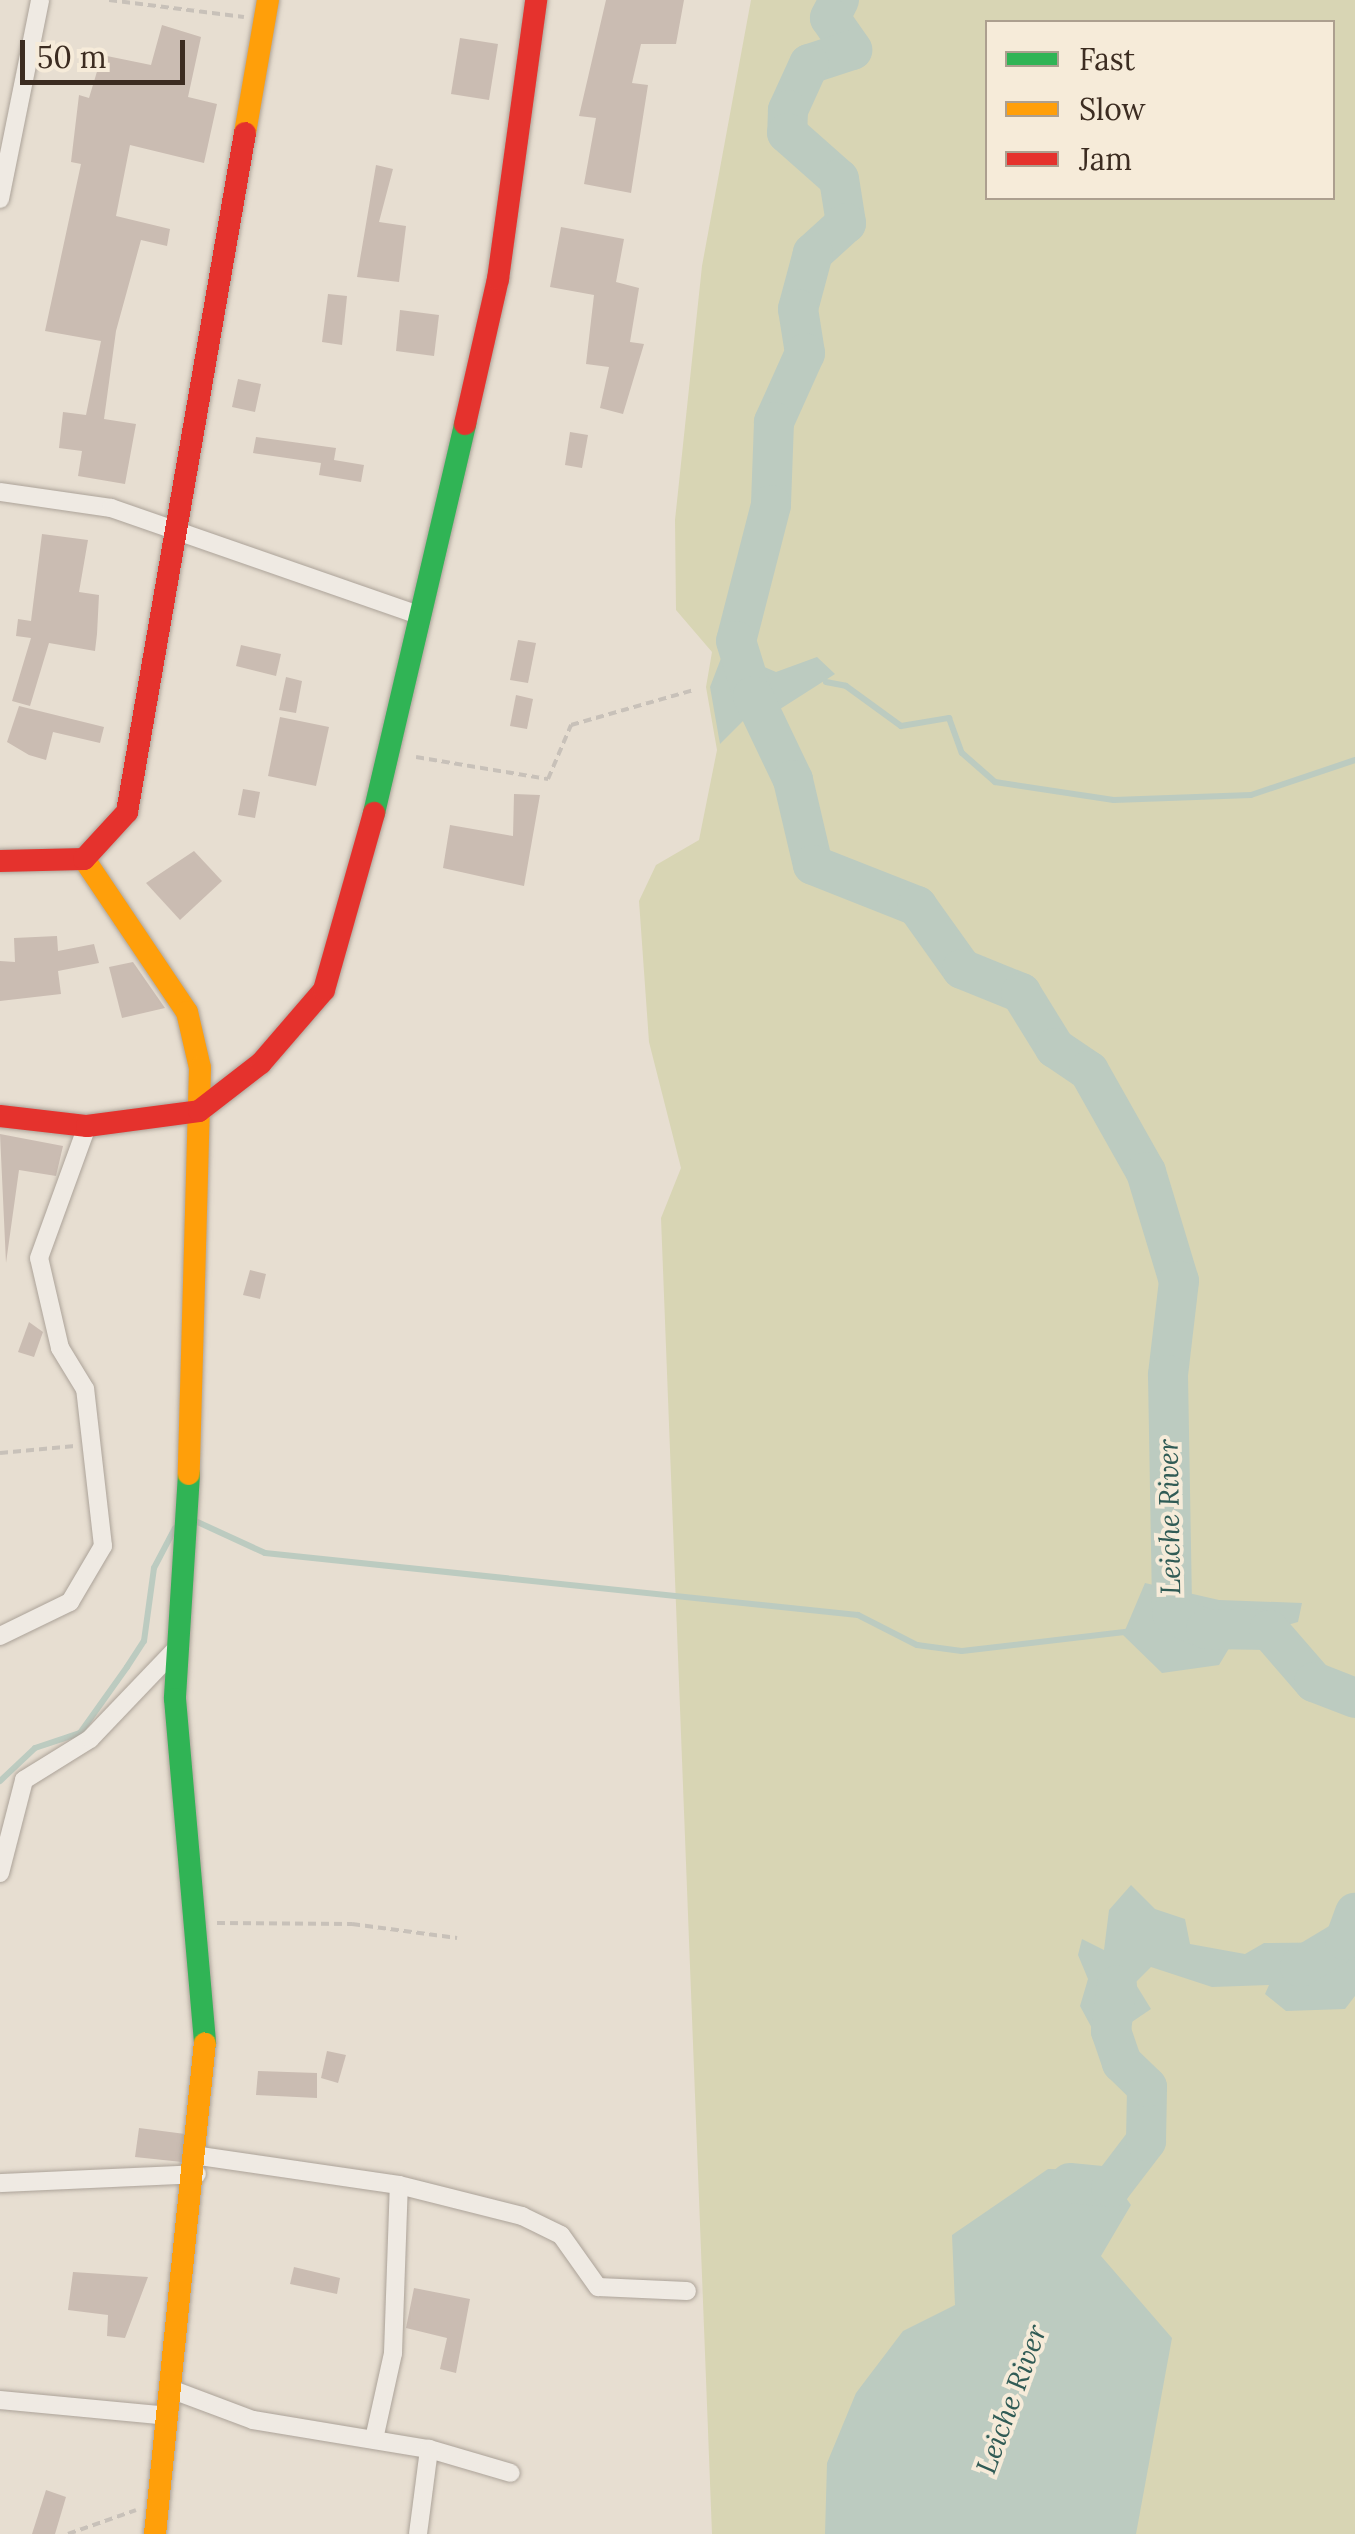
<!DOCTYPE html>
<style>
body{margin:0}
#map{position:relative;width:1355px;height:2534px;overflow:hidden;background:#e7ded1;font-family:Lora,serif}
div>[style]{position:absolute}
.green>*{inset:0;background:#d8d5b4}
.water>*{inset:0;background:#bccbc0}
.stream>*{height:6px;margin:-3px;padding:0 3px;transform-origin:3px;border-radius:3px;background:#bccbc0}
.river>*{height:40px;margin:-20px;padding:0 20px;transform-origin:20px;border-radius:20px;background:#bccbc0}
.building>*{inset:0;background:#cabcb2}
.path>*{height:4px;margin-top:-2px;transform-origin:0;background:repeating-linear-gradient(90deg,#c8c1b9 0 8px,transparent 0 13px)}
.roads{filter:drop-shadow(0 0 2px #aca399) drop-shadow(0 0 2px #aca399)}
.street>*{height:18px;margin:-9px;padding:0 9px;transform-origin:9px;border-radius:9px;background:#efeae3}
.fast>*{height:22px;margin:-11px;padding:0 11px;transform-origin:11px;border-radius:11px;background:#30b455}
.slow>*{height:22px;margin:-11px;padding:0 11px;transform-origin:11px;border-radius:11px;background:#ff9f0a}
.jam>*{height:22px;margin:-11px;padding:0 11px;transform-origin:11px;border-radius:11px;background:#e5322d}
span{translate:-50% -50%;white-space:nowrap;text-align:center;line-height:1.15;-webkit-text-stroke:8px #f6ebd9;paint-order:stroke}
.water-label{font-size:28px;color:#305b55;font-style:italic}
.legend{position:absolute;left:985px;top:20px;width:350px;height:180px;box-sizing:border-box;background:#f6ebd9;border:2px solid #ac9f8f;margin:0;padding:12px 18px;list-style:none;font-size:30px;color:#3c2c21}
.legend li{display:flex;align-items:center;gap:20px;height:50px}
.legend b{width:50px;border:2px solid #ac9f8f}
.scale{position:absolute;left:20px;top:40px;width:165px;height:45px;box-sizing:border-box;border:5px solid #3c2c21;border-top:0;padding-left:12px;font-size:30px;line-height:35px;white-space:nowrap;color:#3c2c21;-webkit-text-stroke:8px #f6ebd9;paint-order:stroke}
</style>
<div id="map">
<div class="green">
<div style="clip-path:polygon(evenodd,751px 0,1355px 0,1355px 2534px,712px 2534px,661px 1218px,681px 1168px,649px 1042px,639px 901px,656px 865px,699px 840px,717px 750px,706px 687px,712px 652px,676px 610px,675px 520px,702px 266px,751px 0,988px 22px,1332px 22px,1332px 198px,988px 198px,988px 22px)"></div>
</div>
<div class="water">
<div style="clip-path:polygon(738px 614px,749px 617px,757px 664px,776px 672px,817px 657px,835px 674px,766px 718px,747px 717px,720px 744px,710px 687px)"></div>
<div style="clip-path:polygon(1145px 1583px,1219px 1600px,1302px 1603px,1298px 1622px,1234px 1640px,1219px 1665px,1162px 1673px,1123px 1635px)"></div>
<div style="clip-path:polygon(1131px 1885px,1155px 1909px,1185px 1919px,1190px 1944px,1245px 1954px,1264px 1943px,1355px 1942px,1355px 1996px,1345px 2009px,1286px 2011px,1265px 1994px,1269px 1985px,1212px 1987px,1151px 1967px,1135px 1983px,1151px 2009px,1117px 2032px,1108px 2058px,1080px 2006px,1088px 1979px,1078px 1955px,1082px 1939px,1104px 1950px,1109px 1910px)"></div>
<div style="clip-path:polygon(1048px 2169px,1106px 2170px,1131px 2205px,1101px 2256px,1172px 2338px,1136px 2534px,825px 2534px,827px 2463px,856px 2393px,903px 2331px,955px 2305px,952px 2235px)"></div>
</div>
<div class="stream">
<div style="left:826px;top:682px;width:20px;rotate:11deg"></div>
<div style="left:846px;top:686px;width:68px;rotate:36deg"></div>
<div style="left:901px;top:726px;width:49px;rotate:-9.5deg"></div>
<div style="left:949px;top:718px;width:37px;rotate:70deg"></div>
<div style="left:962px;top:753px;width:44px;rotate:41.3deg"></div>
<div style="left:995px;top:782px;width:120px;rotate:8.6deg"></div>
<div style="left:1114px;top:800px;width:137px;rotate:-2.1deg"></div>
<div style="left:1251px;top:795px;width:110px;rotate:-18.6deg"></div>
<div style="left:191px;top:1519px;width:81px;rotate:24.7deg"></div>
<div style="left:265px;top:1553px;width:596px;rotate:5.97deg"></div>
<div style="left:858px;top:1615px;width:66px;rotate:27deg"></div>
<div style="left:917px;top:1645px;width:45px;rotate:7.6deg"></div>
<div style="left:962px;top:1651px;width:170px;rotate:-6.7deg"></div>
<div style="left:0;top:1781px;width:48px;rotate:-43.3deg"></div>
<div style="left:35px;top:1748px;width:47px;rotate:-18.4deg"></div>
<div style="left:80px;top:1733px;width:81px;rotate:-54.5deg"></div>
<div style="left:127px;top:1667px;width:31px;rotate:-57deg"></div>
<div style="left:144px;top:1641px;width:74px;rotate:-82.2deg"></div>
<div style="left:154px;top:1568px;width:45px;rotate:-62.3deg"></div>
</div>
<div class="river">
<div style="left:839px;top:0;width:20px;rotate:117deg"></div>
<div style="left:830px;top:18px;width:39px;rotate:55deg"></div>
<div style="left:852px;top:50px;width:45px;rotate:162deg"></div>
<div style="left:809px;top:64px;width:51px;rotate:114.5deg"></div>
<div style="left:788px;top:110px;width:23px;rotate:92deg"></div>
<div style="left:787px;top:133px;width:69px;rotate:41.5deg"></div>
<div style="left:839px;top:179px;width:45px;rotate:81deg"></div>
<div style="left:846px;top:223px;width:45px;rotate:137.7deg"></div>
<div style="left:813px;top:253px;width:58px;rotate:105deg"></div>
<div style="left:798px;top:309px;width:45px;rotate:81deg"></div>
<div style="left:805px;top:353px;width:76px;rotate:114.2deg"></div>
<div style="left:774px;top:422px;width:83px;rotate:92.1deg"></div>
<div style="left:771px;top:505px;width:140px;rotate:104.4deg"></div>
<div style="left:736px;top:641px;width:58px;rotate:72.8deg"></div>
<div style="left:753px;top:696px;width:93px;rotate:64.5deg"></div>
<div style="left:793px;top:780px;width:87px;rotate:76.8deg"></div>
<div style="left:813px;top:865px;width:112px;rotate:21.5deg"></div>
<div style="left:917px;top:906px;width:77px;rotate:54.5deg"></div>
<div style="left:962px;top:969px;width:64px;rotate:22.1deg"></div>
<div style="left:1021px;top:993px;width:65px;rotate:58.3deg"></div>
<div style="left:1055px;top:1048px;width:41px;rotate:34.1deg"></div>
<div style="left:1089px;top:1071px;width:116px;rotate:60.6deg"></div>
<div style="left:1146px;top:1172px;width:114px;rotate:73.2deg"></div>
<div style="left:1179px;top:1281px;width:95px;rotate:96.7deg"></div>
<div style="left:1168px;top:1375px;width:239px;rotate:89deg"></div>
<div style="left:1172px;top:1614px;width:37px;rotate:24deg"></div>
<div style="left:1206px;top:1629px;width:63px;rotate:0.9deg"></div>
<div style="left:1269px;top:1630px;width:69px;rotate:49.1deg"></div>
<div style="left:1314px;top:1682px;width:44px;rotate:21.3deg"></div>
<div style="left:1300px;top:1967px;width:52px;rotate:-31deg"></div>
<div style="left:1345px;top:1940px;width:29px;rotate:-70deg"></div>
<div style="left:1070px;top:2183px;width:41px;rotate:5.6deg"></div>
<div style="left:1111px;top:2187px;width:58px;rotate:-52.7deg"></div>
<div style="left:1146px;top:2141px;width:54px;rotate:-88.9deg"></div>
<div style="left:1147px;top:2087px;width:35px;rotate:-136deg"></div>
<div style="left:1122px;top:2063px;width:34px;rotate:-109deg"></div>
<div style="left:1111px;top:2031px;width:46px;rotate:-82.6deg"></div>
</div>
<div class="building">
<div style="clip-path:polygon(606px 0,684px 0,676px 44px,641px 44px,632px 83px,648px 85px,631px 193px,584px 184px,596px 118px,579px 116px)"></div>
<div style="clip-path:polygon(162px 25px,201px 37px,188px 97px,217px 104px,204px 163px,130px 145px,116px 216px,170px 229px,167px 246px,141px 240px,116px 331px,104px 419px,136px 424px,125px 484px,78px 476px,82px 451px,59px 448px,63px 412px,86px 415px,101px 341px,45px 331px,81px 164px,71px 162px,79px 95px,89px 98px,102px 55px,151px 65px)"></div>
<div style="clip-path:polygon(460px 38px,498px 44px,489px 100px,451px 94px)"></div>
<div style="clip-path:polygon(376px 165px,393px 169px,379px 222px,406px 226px,399px 282px,357px 277px)"></div>
<div style="clip-path:polygon(561px 227px,624px 239px,616px 282px,639px 288px,630px 342px,644px 344px,623px 414px,600px 408px,609px 367px,586px 364px,594px 295px,550px 287px)"></div>
<div style="clip-path:polygon(328px 294px,347px 296px,342px 345px,322px 342px)"></div>
<div style="clip-path:polygon(400px 310px,439px 315px,434px 356px,396px 351px)"></div>
<div style="clip-path:polygon(238px 379px,261px 384px,255px 412px,232px 407px)"></div>
<div style="clip-path:polygon(570px 432px,588px 435px,582px 468px,565px 465px)"></div>
<div style="clip-path:polygon(256px 437px,336px 448px,334px 460px,364px 465px,361px 482px,319px 475px,321px 463px,253px 453px)"></div>
<div style="clip-path:polygon(42px 534px,88px 540px,79px 592px,99px 595px,97px 634px,95px 651px,49px 643px,30px 706px,12px 701px,31px 638px,16px 636px,18px 619px,31px 621px)"></div>
<div style="clip-path:polygon(518px 640px,536px 643px,528px 683px,510px 680px)"></div>
<div style="clip-path:polygon(241px 645px,281px 654px,276px 676px,236px 666px)"></div>
<div style="clip-path:polygon(286px 677px,302px 681px,296px 713px,279px 710px)"></div>
<div style="clip-path:polygon(516px 695px,533px 699px,527px 729px,510px 726px)"></div>
<div style="clip-path:polygon(19px 706px,104px 727px,100px 743px,53px 732px,46px 760px,29px 755px,7px 742px)"></div>
<div style="clip-path:polygon(280px 717px,329px 727px,316px 786px,268px 776px)"></div>
<div style="clip-path:polygon(243px 789px,260px 792px,255px 818px,238px 815px)"></div>
<div style="clip-path:polygon(514px 794px,540px 795px,524px 886px,443px 868px,450px 825px,513px 836px)"></div>
<div style="clip-path:polygon(194px 851px,222px 881px,180px 920px,146px 883px)"></div>
<div style="clip-path:polygon(57px 936px,58px 951px,94px 944px,99px 963px,58px 971px,61px 994px,0 1001px,0 961px,15px 962px,14px 938px)"></div>
<div style="clip-path:polygon(133px 962px,165px 1008px,122px 1018px,109px 967px)"></div>
<div style="clip-path:polygon(0 1134px,63px 1146px,56px 1176px,19px 1170px,6px 1263px)"></div>
<div style="clip-path:polygon(250px 1270px,266px 1274px,260px 1299px,243px 1295px)"></div>
<div style="clip-path:polygon(29px 1322px,43px 1332px,34px 1357px,18px 1352px)"></div>
<div style="clip-path:polygon(327px 2051px,346px 2055px,338px 2083px,321px 2078px)"></div>
<div style="clip-path:polygon(258px 2071px,317px 2073px,317px 2098px,256px 2095px)"></div>
<div style="clip-path:polygon(139px 2128px,185px 2134px,182px 2162px,135px 2157px)"></div>
<div style="clip-path:polygon(294px 2267px,340px 2278px,337px 2294px,290px 2284px)"></div>
<div style="clip-path:polygon(73px 2272px,148px 2277px,125px 2338px,107px 2336px,108px 2315px,68px 2310px)"></div>
<div style="clip-path:polygon(414px 2288px,470px 2299px,456px 2373px,440px 2369px,447px 2338px,406px 2328px)"></div>
<div style="clip-path:polygon(46px 2490px,66px 2497px,55px 2534px,32px 2534px)"></div>
</div>
<div class="path">
<div style="left:109px;top:0;width:136px;rotate:7.2deg"></div>
<div style="left:416px;top:757px;width:134px;rotate:9.5deg"></div>
<div style="left:548px;top:779px;width:59px;rotate:-66.9deg"></div>
<div style="left:571px;top:725px;width:128px;rotate:-15.9deg"></div>
<div style="left:0;top:1453px;width:75px;rotate:-5.3deg"></div>
<div style="left:217px;top:1923px;width:135px;rotate:0.4deg"></div>
<div style="left:352px;top:1924px;width:106px;rotate:7.6deg"></div>
<div style="left:68px;top:2534px;width:72px;rotate:-19.4deg"></div>
</div>
<div class="roads">
<div class="street">
<div style="left:0;top:199px;width:203px;rotate:-78.6deg"></div>
<div style="left:0;top:492px;width:112px;rotate:8.2deg"></div>
<div style="left:111px;top:508px;width:325px;rotate:19.2deg"></div>
<div style="left:0;top:1636px;width:78px;rotate:-25.9deg"></div>
<div style="left:70px;top:1602px;width:65px;rotate:-59.5deg"></div>
<div style="left:103px;top:1546px;width:158px;rotate:-96.5deg"></div>
<div style="left:85px;top:1389px;width:48px;rotate:-121.4deg"></div>
<div style="left:60px;top:1348px;width:92px;rotate:-103.1deg"></div>
<div style="left:39px;top:1258px;width:140px;rotate:-70deg"></div>
<div style="left:0;top:1873px;width:96px;rotate:-75.5deg"></div>
<div style="left:24px;top:1780px;width:78px;rotate:-31.8deg"></div>
<div style="left:90px;top:1739px;width:126px;rotate:-46.3deg"></div>
<div style="left:200px;top:2156px;width:201px;rotate:8.3deg"></div>
<div style="left:399px;top:2185px;width:127px;rotate:14.1deg"></div>
<div style="left:522px;top:2216px;width:43px;rotate:26deg"></div>
<div style="left:561px;top:2235px;width:64px;rotate:54.6deg"></div>
<div style="left:598px;top:2287px;width:89px;rotate:2.6deg"></div>
<div style="left:0;top:2183px;width:197px;rotate:-2.6deg"></div>
<div style="left:173px;top:2390px;width:85px;rotate:20.6deg"></div>
<div style="left:253px;top:2420px;width:178px;rotate:9.4deg"></div>
<div style="left:429px;top:2449px;width:85px;rotate:16.3deg"></div>
<div style="left:0;top:2400px;width:170px;rotate:5.4deg"></div>
<div style="left:374px;top:2439px;width:88px;rotate:-77.5deg"></div>
<div style="left:393px;top:2353px;width:168px;rotate:-88deg"></div>
<div style="left:418px;top:2534px;width:86px;rotate:-82.6deg"></div>
</div>
<div class="fast">
<div style="left:374px;top:813px;width:400px;rotate:-76.8deg"></div>
<div style="left:189px;top:1474px;width:225px;rotate:93.6deg"></div>
<div style="left:175px;top:1699px;width:346px;rotate:85deg"></div>
</div>
<div class="slow">
<div style="left:245px;top:133px;width:135px;rotate:-80.2deg"></div>
<div style="left:84px;top:859px;width:184px;rotate:56.1deg"></div>
<div style="left:187px;top:1012px;width:57px;rotate:76.9deg"></div>
<div style="left:200px;top:1068px;width:406px;rotate:91.6deg"></div>
<div style="left:155px;top:2534px;width:493px;rotate:-84.2deg"></div>
</div>
<div class="jam">
<div style="left:465px;top:424px;width:149px;rotate:-77.2deg"></div>
<div style="left:498px;top:279px;width:282px;rotate:-82.2deg"></div>
<div style="left:0;top:861px;width:84px;rotate:-1.4deg"></div>
<div style="left:84px;top:859px;width:64px;rotate:-47.5deg"></div>
<div style="left:127px;top:812px;width:689px;rotate:-80.14deg"></div>
<div style="left:0;top:1116px;width:88px;rotate:6.6deg"></div>
<div style="left:87px;top:1126px;width:113px;rotate:-7.6deg"></div>
<div style="left:199px;top:1111px;width:78px;rotate:-37.7deg"></div>
<div style="left:261px;top:1063px;width:96px;rotate:-49.2deg"></div>
<div style="left:324px;top:990px;width:184px;rotate:-74.2deg"></div>
</div>
</div>
<div class="water-label">
<span style="left:1169px;top:1517px;rotate:-91deg">Leiche River</span>
<span style="left:1011px;top:2399px;rotate:-70deg">Leiche River</span>
</div>
<ul class="legend">
<li><b style="height:12px;background:#30b455"></b>Fast</li>
<li><b style="height:12px;background:#ff9f0a"></b>Slow</li>
<li><b style="height:12px;background:#e5322d"></b>Jam</li>
</ul>
<div class="scale">50 m</div>
</div>
